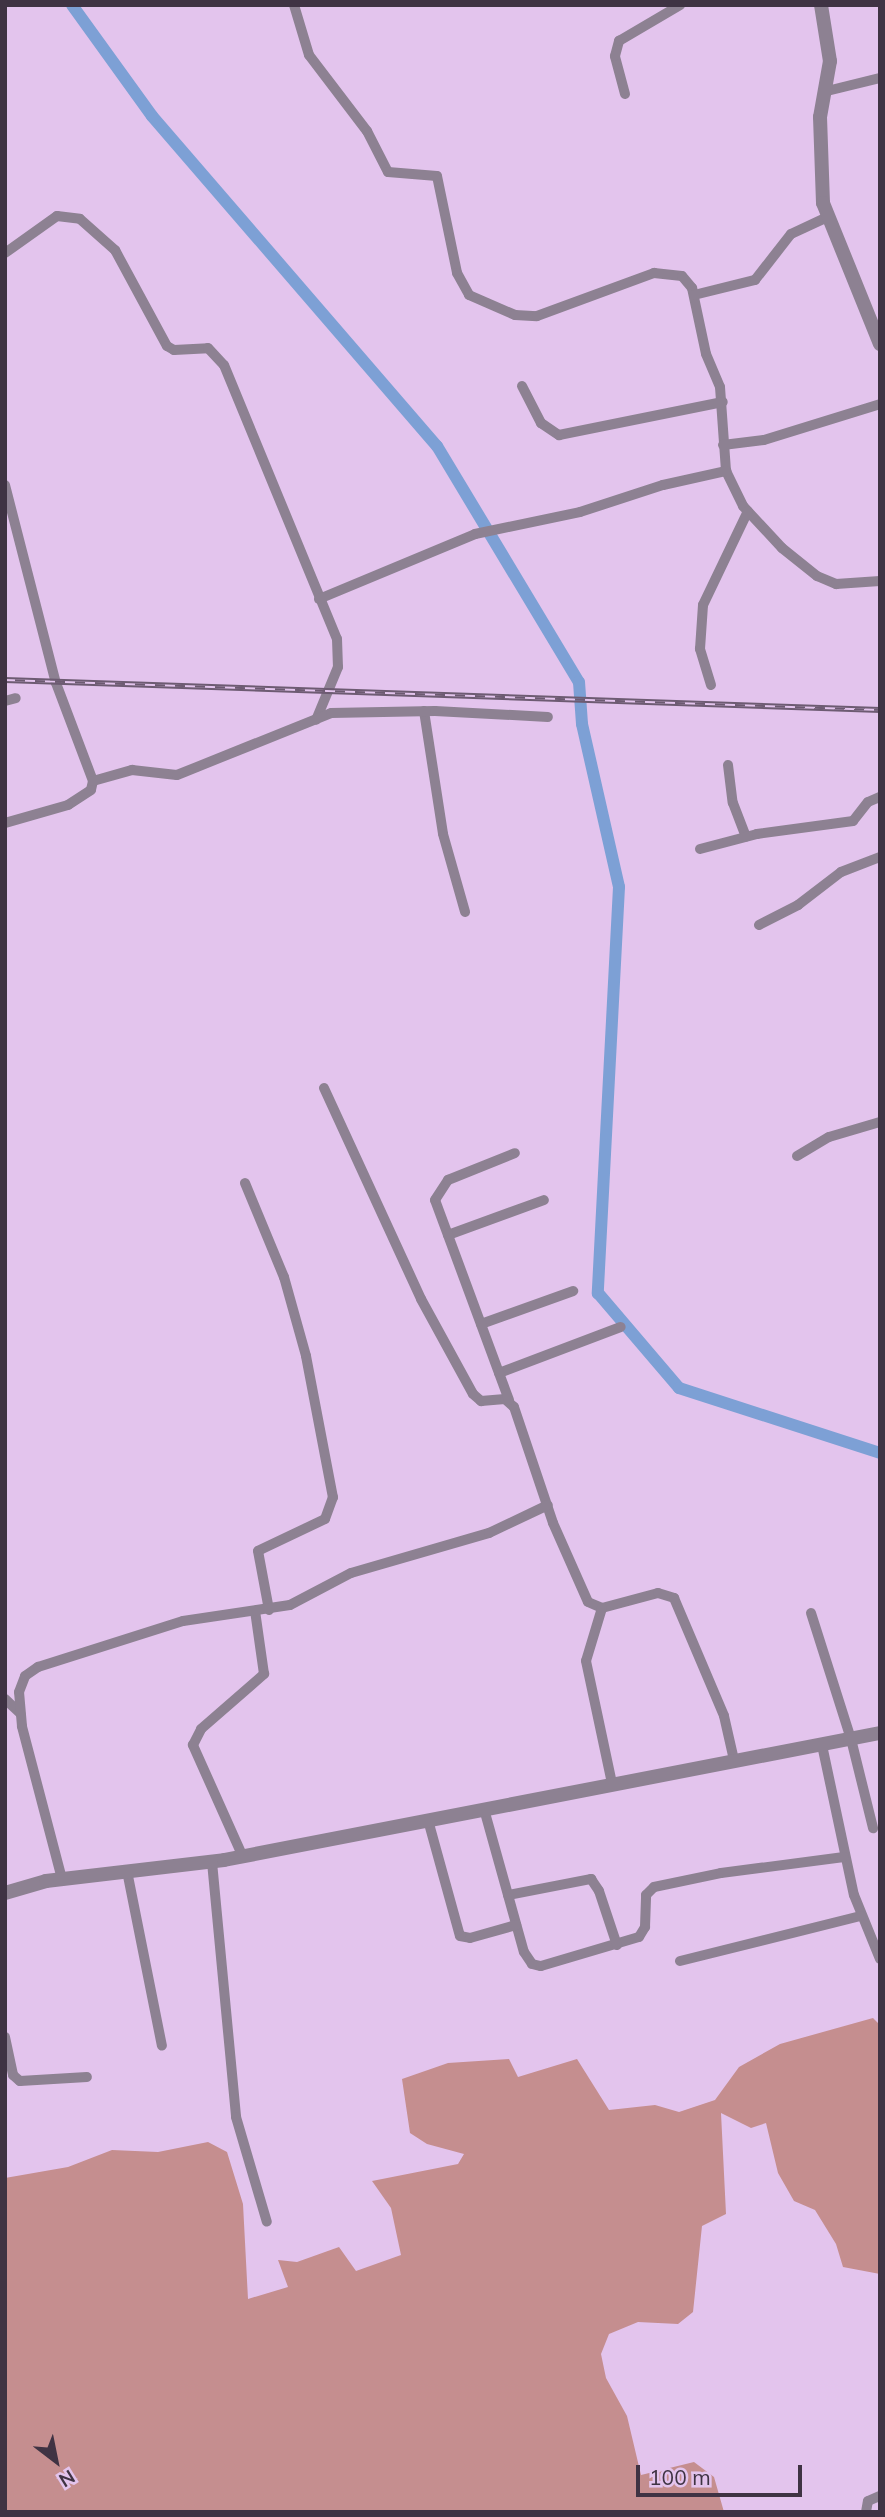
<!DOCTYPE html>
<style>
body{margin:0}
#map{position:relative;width:885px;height:2517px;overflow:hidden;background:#e3c4ed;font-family:Mulish,sans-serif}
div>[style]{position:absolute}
.green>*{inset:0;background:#c58e8f}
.canal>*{height:12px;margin:-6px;padding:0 6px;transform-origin:6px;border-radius:6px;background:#7da0d5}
.minor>*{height:10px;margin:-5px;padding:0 5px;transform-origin:5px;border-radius:5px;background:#8d8192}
.tertiary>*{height:14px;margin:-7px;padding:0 7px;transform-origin:7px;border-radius:7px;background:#8d8192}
.rail>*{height:6px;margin-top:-3px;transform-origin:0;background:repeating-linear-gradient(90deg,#e3c4ed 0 10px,#6d5b72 0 20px);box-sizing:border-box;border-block:2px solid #6d5b72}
span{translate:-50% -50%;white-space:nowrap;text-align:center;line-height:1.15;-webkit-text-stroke:6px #e3c4ed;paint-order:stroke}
.frame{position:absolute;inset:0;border:7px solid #3f3343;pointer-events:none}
.north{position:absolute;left:21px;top:2426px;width:70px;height:70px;-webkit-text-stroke:5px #e3c4ed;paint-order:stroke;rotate:148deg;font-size:19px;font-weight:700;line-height:28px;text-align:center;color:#3f3343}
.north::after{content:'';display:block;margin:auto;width:24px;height:32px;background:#3f3343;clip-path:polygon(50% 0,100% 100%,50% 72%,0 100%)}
.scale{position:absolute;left:636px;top:2465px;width:166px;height:32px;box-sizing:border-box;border:4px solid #3f3343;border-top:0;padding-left:9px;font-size:21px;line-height:24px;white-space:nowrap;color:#3f3343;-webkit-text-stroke:5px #e3c4ed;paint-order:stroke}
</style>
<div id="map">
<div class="green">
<div style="clip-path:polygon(873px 2018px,880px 2025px,880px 2274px,843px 2267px,836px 2244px,815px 2210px,794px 2201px,778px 2173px,766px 2123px,751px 2128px,721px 2113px,726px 2214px,702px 2226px,693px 2312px,678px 2324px,638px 2322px,609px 2334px,601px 2354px,606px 2378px,627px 2416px,641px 2475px,694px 2462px,714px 2477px,724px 2512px,5px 2512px,5px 2178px,68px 2167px,112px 2150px,158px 2152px,208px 2142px,227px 2152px,243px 2204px,248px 2299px,288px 2287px,278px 2260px,297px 2262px,339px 2247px,356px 2271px,401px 2255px,391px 2208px,372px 2181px,458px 2164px,464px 2154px,427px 2144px,410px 2133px,402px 2079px,448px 2063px,509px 2059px,518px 2077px,577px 2059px,609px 2110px,655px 2105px,679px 2112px,715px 2100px,739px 2067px,780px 2044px)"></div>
</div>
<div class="canal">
<div style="left:72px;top:5px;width:137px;rotate:54.2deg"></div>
<div style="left:152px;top:116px;width:436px;rotate:49.2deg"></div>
<div style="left:437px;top:446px;width:275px;rotate:59deg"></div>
<div style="left:579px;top:682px;width:42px;rotate:85.9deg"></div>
<div style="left:582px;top:724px;width:167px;rotate:77.2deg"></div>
<div style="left:619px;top:887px;width:407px;rotate:93deg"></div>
<div style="left:598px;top:1293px;width:125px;rotate:49.5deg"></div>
<div style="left:679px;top:1388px;width:211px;rotate:17.9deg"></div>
</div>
<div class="minor">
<div style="left:294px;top:5px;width:52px;rotate:73.3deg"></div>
<div style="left:309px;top:55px;width:96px;rotate:52.7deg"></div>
<div style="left:367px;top:131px;width:46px;rotate:62.9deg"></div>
<div style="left:388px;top:172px;width:49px;rotate:4.7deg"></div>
<div style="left:437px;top:176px;width:99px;rotate:78.3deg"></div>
<div style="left:457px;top:273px;width:25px;rotate:61deg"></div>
<div style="left:469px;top:295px;width:50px;rotate:23.5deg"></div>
<div style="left:515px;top:315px;width:22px;rotate:3deg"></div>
<div style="left:537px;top:316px;width:125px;rotate:-20.2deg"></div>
<div style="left:654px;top:273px;width:28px;rotate:6deg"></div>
<div style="left:682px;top:276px;width:16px;rotate:50deg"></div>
<div style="left:692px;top:288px;width:67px;rotate:78deg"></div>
<div style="left:706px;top:354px;width:36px;rotate:67deg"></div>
<div style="left:720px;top:387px;width:84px;rotate:85.9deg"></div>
<div style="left:726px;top:471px;width:39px;rotate:64deg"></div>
<div style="left:743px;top:506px;width:57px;rotate:47.1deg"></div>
<div style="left:782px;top:548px;width:45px;rotate:38.7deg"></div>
<div style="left:817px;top:576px;width:21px;rotate:23deg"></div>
<div style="left:836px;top:584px;width:44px;rotate:-3.9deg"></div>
<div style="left:827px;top:91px;width:55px;rotate:-13.8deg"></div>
<div style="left:625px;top:94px;width:39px;rotate:-105deg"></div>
<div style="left:615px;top:56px;width:16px;rotate:-75deg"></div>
<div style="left:619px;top:41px;width:71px;rotate:-30.5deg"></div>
<div style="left:5px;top:253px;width:64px;rotate:-35.4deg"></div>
<div style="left:57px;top:216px;width:23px;rotate:7deg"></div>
<div style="left:80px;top:219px;width:47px;rotate:41.5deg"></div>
<div style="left:115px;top:250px;width:109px;rotate:61.6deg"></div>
<div style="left:167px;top:346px;width:8px;rotate:30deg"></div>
<div style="left:174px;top:350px;width:34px;rotate:-3deg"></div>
<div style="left:208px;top:348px;width:23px;rotate:47deg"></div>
<div style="left:224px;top:365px;width:296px;rotate:67.6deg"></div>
<div style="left:337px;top:639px;width:28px;rotate:88deg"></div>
<div style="left:338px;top:667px;width:57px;rotate:112.5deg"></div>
<div style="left:694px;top:295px;width:63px;rotate:-13.8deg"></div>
<div style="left:755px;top:280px;width:58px;rotate:-52deg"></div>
<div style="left:791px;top:234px;width:40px;rotate:-25deg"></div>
<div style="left:522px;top:386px;width:42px;rotate:62.8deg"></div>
<div style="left:541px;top:423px;width:22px;rotate:34deg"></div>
<div style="left:559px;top:435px;width:167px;rotate:-11.4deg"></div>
<div style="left:723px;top:445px;width:41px;rotate:-7deg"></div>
<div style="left:764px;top:440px;width:121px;rotate:-17.2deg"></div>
<div style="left:5px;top:485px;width:204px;rotate:75.6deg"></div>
<div style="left:56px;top:683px;width:105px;rotate:69.3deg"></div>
<div style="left:93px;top:781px;width:9px;rotate:103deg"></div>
<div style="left:91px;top:790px;width:27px;rotate:147deg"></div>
<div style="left:68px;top:805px;width:66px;rotate:164.1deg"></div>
<div style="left:319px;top:599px;width:169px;rotate:-22.6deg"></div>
<div style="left:475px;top:534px;width:107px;rotate:-11.8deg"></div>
<div style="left:580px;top:512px;width:87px;rotate:-18deg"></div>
<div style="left:663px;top:485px;width:65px;rotate:-12.5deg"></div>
<div style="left:711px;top:685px;width:38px;rotate:-107deg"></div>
<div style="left:700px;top:649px;width:44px;rotate:-86.1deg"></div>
<div style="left:703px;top:605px;width:104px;rotate:-64.4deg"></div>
<div style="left:5px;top:701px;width:11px;rotate:-15deg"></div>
<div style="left:424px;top:711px;width:124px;rotate:81.2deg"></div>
<div style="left:443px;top:834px;width:81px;rotate:74.2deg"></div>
<div style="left:728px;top:765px;width:38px;rotate:83deg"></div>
<div style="left:733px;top:803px;width:36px;rotate:69deg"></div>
<div style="left:93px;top:781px;width:41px;rotate:-15.8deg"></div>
<div style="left:132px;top:770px;width:45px;rotate:6.3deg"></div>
<div style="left:177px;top:775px;width:166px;rotate:-21.9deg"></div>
<div style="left:331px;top:713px;width:104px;rotate:-1.1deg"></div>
<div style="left:435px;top:711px;width:113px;rotate:3deg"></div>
<div style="left:700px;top:849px;width:59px;rotate:-14.7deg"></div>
<div style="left:757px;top:834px;width:97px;rotate:-7.7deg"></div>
<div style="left:853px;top:821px;width:24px;rotate:-52deg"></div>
<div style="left:868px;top:802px;width:13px;rotate:-23deg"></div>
<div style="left:759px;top:925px;width:44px;rotate:-27.1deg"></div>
<div style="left:798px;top:905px;width:54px;rotate:-37.5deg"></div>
<div style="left:841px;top:872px;width:42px;rotate:-21deg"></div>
<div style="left:324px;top:1088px;width:232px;rotate:65.3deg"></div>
<div style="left:421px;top:1299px;width:108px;rotate:61.3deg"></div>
<div style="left:473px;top:1394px;width:11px;rotate:41deg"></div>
<div style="left:481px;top:1401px;width:24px;rotate:-5deg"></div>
<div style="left:505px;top:1399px;width:12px;rotate:42deg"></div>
<div style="left:514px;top:1407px;width:122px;rotate:71.4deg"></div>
<div style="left:553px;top:1523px;width:86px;rotate:66.1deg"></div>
<div style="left:588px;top:1602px;width:15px;rotate:23deg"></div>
<div style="left:602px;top:1608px;width:58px;rotate:-15deg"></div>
<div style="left:658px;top:1593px;width:17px;rotate:17deg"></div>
<div style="left:674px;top:1598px;width:128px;rotate:67deg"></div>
<div style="left:724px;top:1716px;width:45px;rotate:77.2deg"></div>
<div style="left:797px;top:1156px;width:37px;rotate:-31deg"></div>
<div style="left:829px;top:1137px;width:53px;rotate:-16.4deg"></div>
<div style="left:245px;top:1183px;width:102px;rotate:67.5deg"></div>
<div style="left:284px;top:1277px;width:82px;rotate:74.4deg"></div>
<div style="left:306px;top:1356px;width:144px;rotate:79.2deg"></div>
<div style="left:333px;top:1497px;width:23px;rotate:110deg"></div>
<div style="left:325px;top:1519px;width:74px;rotate:154.5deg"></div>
<div style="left:258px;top:1551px;width:60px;rotate:79.4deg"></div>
<div style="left:448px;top:1235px;width:102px;rotate:-20deg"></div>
<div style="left:481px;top:1324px;width:98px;rotate:-19.7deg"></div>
<div style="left:499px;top:1373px;width:130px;rotate:-20.7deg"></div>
<div style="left:509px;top:1400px;width:213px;rotate:-110.3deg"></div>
<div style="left:435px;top:1200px;width:24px;rotate:-57deg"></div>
<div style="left:448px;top:1180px;width:72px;rotate:-21.9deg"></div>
<div style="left:602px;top:1608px;width:55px;rotate:106.8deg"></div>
<div style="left:586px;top:1661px;width:125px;rotate:78deg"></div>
<div style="left:811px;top:1613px;width:132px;rotate:72.4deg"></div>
<div style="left:851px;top:1739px;width:92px;rotate:76.1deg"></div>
<div style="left:5px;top:1699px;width:21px;rotate:43deg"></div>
<div style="left:822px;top:1745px;width:153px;rotate:78deg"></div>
<div style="left:854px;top:1895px;width:69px;rotate:67.9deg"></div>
<div style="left:484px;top:1809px;width:148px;rotate:74.4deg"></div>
<div style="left:524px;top:1952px;width:14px;rotate:56deg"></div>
<div style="left:532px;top:1964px;width:9px;rotate:13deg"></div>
<div style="left:541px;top:1966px;width:102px;rotate:-16.5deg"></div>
<div style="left:639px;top:1937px;width:12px;rotate:-59deg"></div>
<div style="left:645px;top:1927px;width:32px;rotate:-88deg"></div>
<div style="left:646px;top:1895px;width:11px;rotate:-45deg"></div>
<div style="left:654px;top:1887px;width:68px;rotate:-11.8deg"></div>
<div style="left:721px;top:1873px;width:124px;rotate:-7.4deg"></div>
<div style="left:428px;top:1820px;width:120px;rotate:74.6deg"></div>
<div style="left:460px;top:1936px;width:10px;rotate:11deg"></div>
<div style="left:470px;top:1938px;width:48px;rotate:-15.8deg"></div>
<div style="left:243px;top:1857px;width:123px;rotate:-114.1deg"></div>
<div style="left:193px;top:1745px;width:18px;rotate:-63deg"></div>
<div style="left:201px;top:1729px;width:84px;rotate:-41.1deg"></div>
<div style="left:264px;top:1674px;width:64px;rotate:-98.1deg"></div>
<div style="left:212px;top:1862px;width:256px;rotate:84.6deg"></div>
<div style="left:236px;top:2117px;width:109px;rotate:73.6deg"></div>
<div style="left:127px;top:1871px;width:178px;rotate:78.7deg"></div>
<div style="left:62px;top:1879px;width:158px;rotate:-104.7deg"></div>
<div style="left:22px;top:1726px;width:34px;rotate:-95deg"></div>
<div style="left:19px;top:1692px;width:17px;rotate:-69deg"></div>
<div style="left:25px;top:1676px;width:16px;rotate:-35deg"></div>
<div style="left:38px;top:1667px;width:152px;rotate:-17.6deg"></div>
<div style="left:183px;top:1621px;width:108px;rotate:-8.5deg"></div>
<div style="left:290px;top:1605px;width:69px;rotate:-27.7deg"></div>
<div style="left:351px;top:1573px;width:144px;rotate:-16.2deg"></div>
<div style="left:489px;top:1533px;width:65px;rotate:-25.4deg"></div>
<div style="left:508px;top:1895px;width:85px;rotate:-10.9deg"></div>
<div style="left:591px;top:1879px;width:14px;rotate:56deg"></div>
<div style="left:599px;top:1891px;width:57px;rotate:71.6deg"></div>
<div style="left:680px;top:1961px;width:186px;rotate:-14deg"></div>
<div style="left:5px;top:2037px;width:39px;rotate:78deg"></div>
<div style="left:13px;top:2075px;width:9px;rotate:41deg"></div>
<div style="left:20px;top:2081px;width:67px;rotate:-3.4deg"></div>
<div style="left:866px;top:2512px;width:11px;rotate:-80deg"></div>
<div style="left:868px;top:2501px;width:13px;rotate:-23deg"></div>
</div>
<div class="tertiary">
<div style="left:821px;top:5px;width:57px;rotate:80.9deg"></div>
<div style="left:830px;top:61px;width:57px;rotate:100.1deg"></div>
<div style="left:820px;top:117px;width:86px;rotate:88deg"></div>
<div style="left:823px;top:203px;width:152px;rotate:68deg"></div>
<div style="left:5px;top:1893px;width:43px;rotate:-16.3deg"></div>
<div style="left:46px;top:1881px;width:179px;rotate:-6.7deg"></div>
<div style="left:224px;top:1860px;width:668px;rotate:-10.96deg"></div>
</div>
<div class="rail">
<div style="left:5px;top:680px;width:876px;rotate:1.96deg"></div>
</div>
<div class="frame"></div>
<div class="north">N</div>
<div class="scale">100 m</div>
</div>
